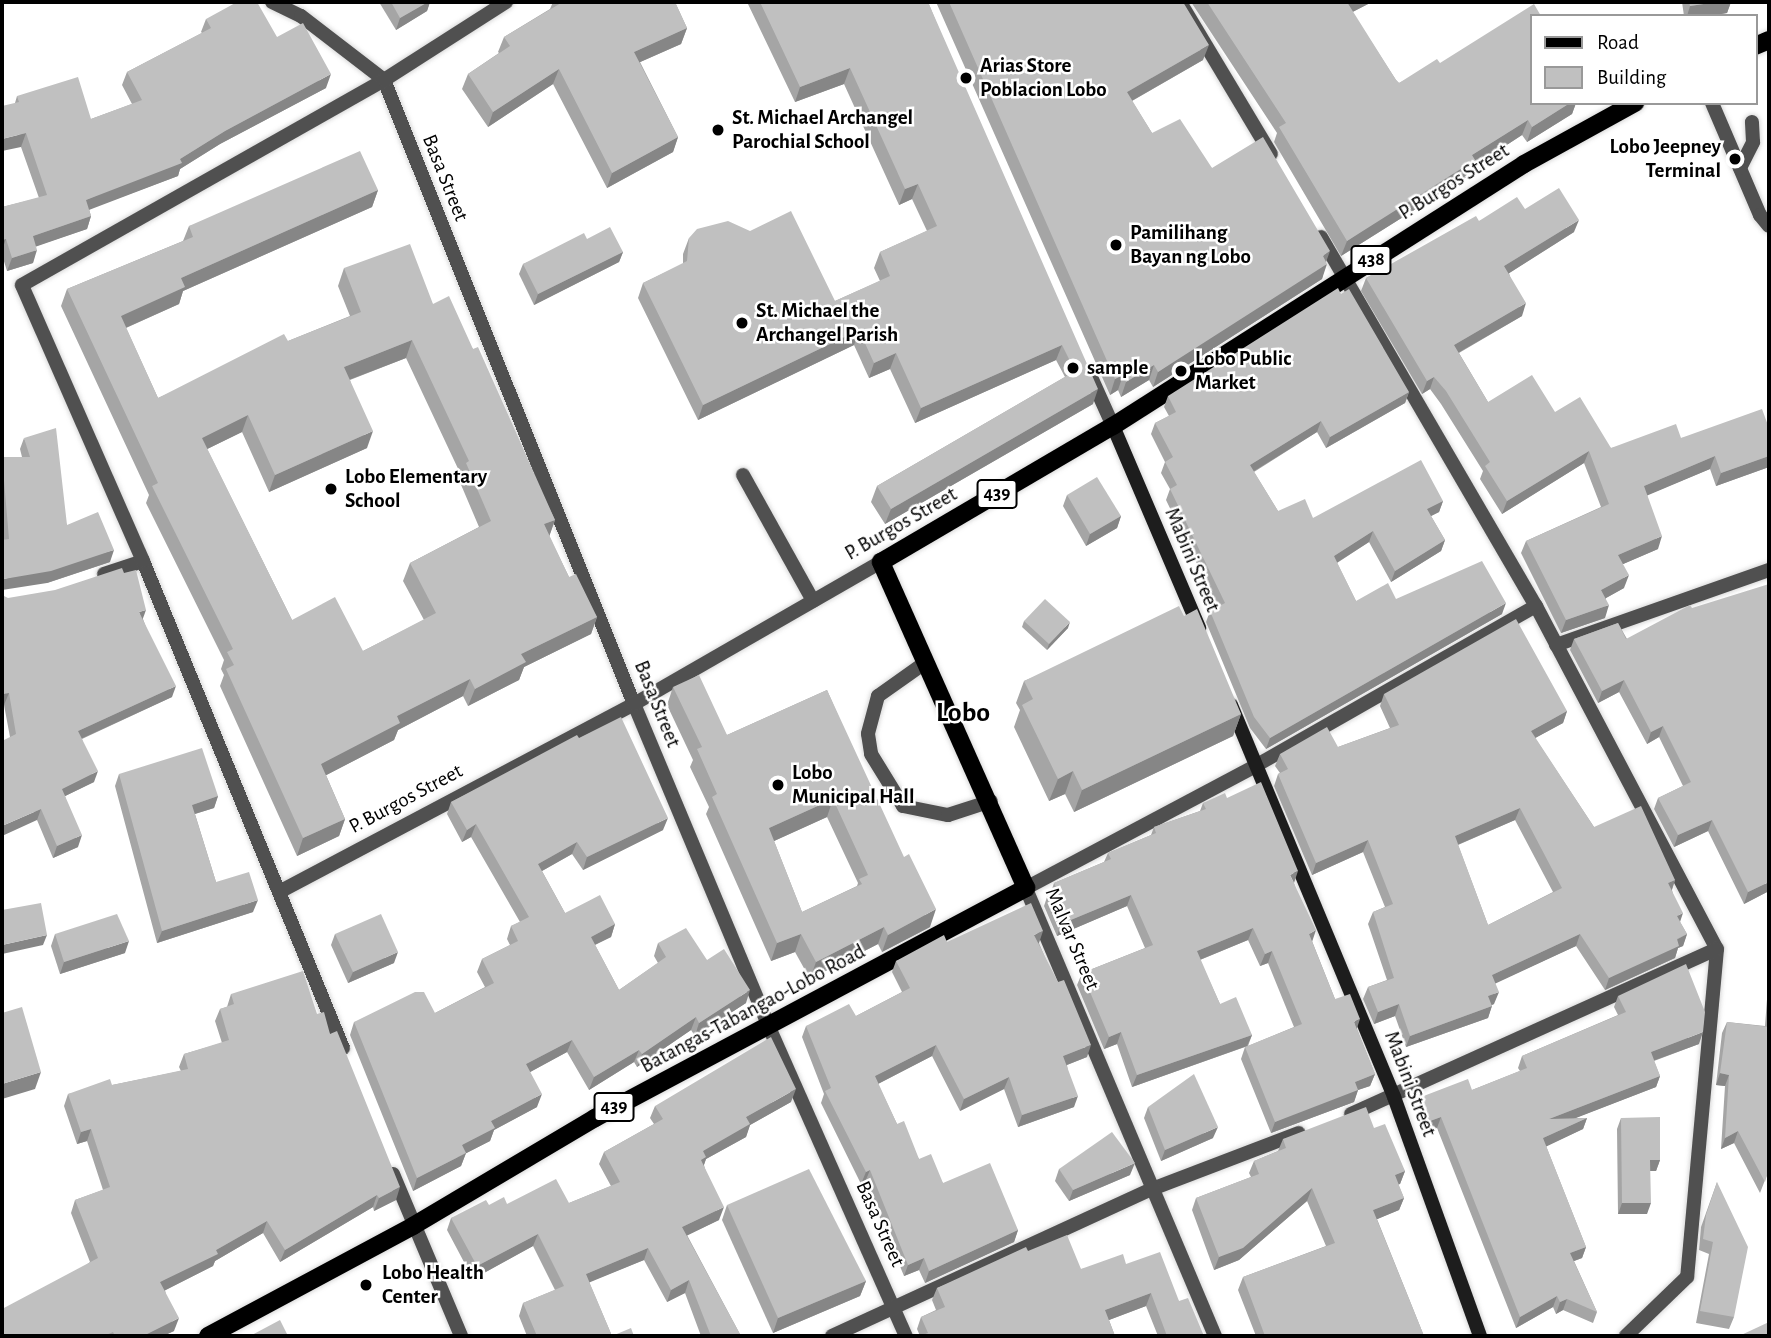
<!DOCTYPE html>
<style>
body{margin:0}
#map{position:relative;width:1771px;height:1338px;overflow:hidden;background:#fff;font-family:"Alegreya Sans",sans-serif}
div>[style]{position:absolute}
.roads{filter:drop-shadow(0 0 2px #dbdbdb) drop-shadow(0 0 2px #dbdbdb)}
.service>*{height:14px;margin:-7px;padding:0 7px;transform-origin:7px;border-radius:7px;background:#505050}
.minor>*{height:14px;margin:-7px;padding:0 7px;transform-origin:7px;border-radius:7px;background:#505050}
.secondary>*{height:14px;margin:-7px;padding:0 7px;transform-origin:7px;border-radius:7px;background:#1d1d1d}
.primary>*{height:18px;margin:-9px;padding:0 9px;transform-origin:9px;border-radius:9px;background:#000}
.wall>*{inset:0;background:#a5a5a5}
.shaded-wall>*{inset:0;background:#868686}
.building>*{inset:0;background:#c0c0c0}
.dots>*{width:19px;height:19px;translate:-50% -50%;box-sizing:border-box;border:4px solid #fff;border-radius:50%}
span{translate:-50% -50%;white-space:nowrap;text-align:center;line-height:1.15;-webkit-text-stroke:5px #fff;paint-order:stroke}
.shield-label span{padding:2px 5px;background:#fff;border:2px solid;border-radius:5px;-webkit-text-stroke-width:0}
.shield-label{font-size:19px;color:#000;font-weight:700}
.poi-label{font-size:21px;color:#000;font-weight:700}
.left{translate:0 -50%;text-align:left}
.right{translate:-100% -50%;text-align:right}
.street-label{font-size:21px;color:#000}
.district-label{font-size:28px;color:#000;font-weight:700}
.frame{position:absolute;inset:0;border:4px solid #000;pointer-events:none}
.legend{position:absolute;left:1530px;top:14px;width:228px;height:91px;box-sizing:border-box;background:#fff;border:2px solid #999;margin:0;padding:9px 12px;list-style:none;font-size:21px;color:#000}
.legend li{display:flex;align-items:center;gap:14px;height:35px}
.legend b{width:35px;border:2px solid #999}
</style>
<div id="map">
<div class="roads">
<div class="service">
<div style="left:1712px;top:103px;width:122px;rotate:66.8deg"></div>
<div style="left:1760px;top:215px;width:14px;rotate:51deg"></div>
<div style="left:1740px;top:168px;width:29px;rotate:-63deg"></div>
<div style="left:1753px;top:142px;width:20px;rotate:-93deg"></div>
<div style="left:743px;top:475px;width:144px;rotate:60.9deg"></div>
<div style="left:926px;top:662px;width:59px;rotate:144.7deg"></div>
<div style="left:878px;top:696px;width:39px;rotate:105deg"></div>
<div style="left:868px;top:734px;width:20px;rotate:81deg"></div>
<div style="left:871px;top:754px;width:61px;rotate:58.4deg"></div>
<div style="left:903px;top:806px;width:46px;rotate:11.3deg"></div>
<div style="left:948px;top:815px;width:45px;rotate:-18deg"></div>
</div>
<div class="minor">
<div style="left:272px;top:2px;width:32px;rotate:26deg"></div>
<div style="left:301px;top:16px;width:105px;rotate:37.6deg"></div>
<div style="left:384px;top:80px;width:672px;rotate:68.17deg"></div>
<div style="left:634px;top:704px;width:348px;rotate:67.3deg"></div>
<div style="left:768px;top:1025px;width:340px;rotate:66.1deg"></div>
<div style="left:1180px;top:2px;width:177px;rotate:59.1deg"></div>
<div style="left:1321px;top:237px;width:427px;rotate:59.8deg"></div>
<div style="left:1536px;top:606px;width:388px;rotate:62.2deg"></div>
<div style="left:1717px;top:949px;width:329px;rotate:95.2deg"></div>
<div style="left:1687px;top:1277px;width:85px;rotate:136deg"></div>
<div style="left:1090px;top:375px;width:56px;rotate:65.7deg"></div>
<div style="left:104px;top:574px;width:41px;rotate:-18.4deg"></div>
<div style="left:1556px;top:645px;width:226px;rotate:-19.4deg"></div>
<div style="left:281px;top:891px;width:399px;rotate:-27.9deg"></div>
<div style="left:634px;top:704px;width:285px;rotate:-29.9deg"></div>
<div style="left:343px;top:1048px;width:526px;rotate:-112.33deg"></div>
<div style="left:143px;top:561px;width:301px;rotate:-113.7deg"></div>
<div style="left:22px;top:285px;width:416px;rotate:-29.5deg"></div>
<div style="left:384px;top:80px;width:145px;rotate:-32.6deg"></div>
<div style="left:1351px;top:1114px;width:401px;rotate:-24.3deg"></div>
<div style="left:393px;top:1174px;width:176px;rotate:67.2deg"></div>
<div style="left:832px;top:1336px;width:352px;rotate:-24.7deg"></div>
<div style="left:1152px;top:1189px;width:157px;rotate:-20.9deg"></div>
<div style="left:1215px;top:1336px;width:486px;rotate:-112.9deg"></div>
<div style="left:1026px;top:888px;width:262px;rotate:-28deg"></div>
<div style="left:1257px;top:765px;width:321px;rotate:-29.7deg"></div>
</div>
<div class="secondary">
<div style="left:1113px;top:426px;width:220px;rotate:66.9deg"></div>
<div style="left:1231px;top:705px;width:425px;rotate:67.4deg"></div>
<div style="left:1394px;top:1097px;width:254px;rotate:70.2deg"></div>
</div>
<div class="primary">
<div style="left:1755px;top:46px;width:15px;rotate:-23deg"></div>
<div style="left:208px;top:1336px;width:233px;rotate:-28.2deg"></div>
<div style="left:413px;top:1226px;width:212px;rotate:-30.7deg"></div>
<div style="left:595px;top:1118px;width:489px;rotate:-28.1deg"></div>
<div style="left:1026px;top:888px;width:357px;rotate:-114deg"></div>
<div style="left:881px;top:562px;width:269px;rotate:-30.4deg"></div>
<div style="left:1113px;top:426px;width:487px;rotate:-32.5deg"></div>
<div style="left:1524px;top:164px;width:127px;rotate:-28.8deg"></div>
</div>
</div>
<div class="wall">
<div style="clip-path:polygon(379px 2px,430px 2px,427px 11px,396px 30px)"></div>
<div style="clip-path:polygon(553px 2px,675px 2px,687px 28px,681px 44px,640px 62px,678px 137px,673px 152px,607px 188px,553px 84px,488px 127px,462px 89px,468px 74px,499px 53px,498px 52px,504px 37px,550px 9px)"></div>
<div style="clip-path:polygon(747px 2px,928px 2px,1093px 404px,885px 524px,871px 502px,877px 486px,1065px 377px,1056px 360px,915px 423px,890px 369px,869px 378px,854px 345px,698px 420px,638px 298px,643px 283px,683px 264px,683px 254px,689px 238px,835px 301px,880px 281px,874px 268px,880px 252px,927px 231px,912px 199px,899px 205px,844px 84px,795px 102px)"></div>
<div style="clip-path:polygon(936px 2px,1183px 2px,1203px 60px,1132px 101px,1152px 133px,1212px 168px,1326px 262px,1322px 279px,1153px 387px,1149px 380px,1121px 397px,1118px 390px,1110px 395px)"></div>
<div style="clip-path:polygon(1191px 2px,1372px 2px,1352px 12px,1396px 80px,1399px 83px,1440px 63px,1531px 103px,1576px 103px,1572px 114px,1527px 142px,1522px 135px,1473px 167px,1470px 175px,1341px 256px,1274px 142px,1277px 133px)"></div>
<div style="clip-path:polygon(1682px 2px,1731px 2px,1727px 13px,1710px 16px,1684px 16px)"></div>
<div style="clip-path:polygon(206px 19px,277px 37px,326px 88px,220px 144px,180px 169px,178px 176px,89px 209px,91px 216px,87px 229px,36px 246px,33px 263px,7px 271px,2px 255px,2px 207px,39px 198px,21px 147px,15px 103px,17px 96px,91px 119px,132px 104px,122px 85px,127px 72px,202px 33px,201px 32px)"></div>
<div style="clip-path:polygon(evenodd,378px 190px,372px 207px,183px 291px,179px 304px,126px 328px,158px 398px,288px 341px,350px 316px,338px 286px,344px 268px,433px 304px,473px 349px,555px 520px,549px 536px,569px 577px,597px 617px,591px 634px,524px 667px,519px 680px,468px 706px,463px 696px,398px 730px,394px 740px,326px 775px,345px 819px,339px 836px,297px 856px,220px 686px,224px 675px,221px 669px,224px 660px,146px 503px,149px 495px,61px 306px,67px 289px,183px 241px,189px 226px,378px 190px,406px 358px,461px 475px,459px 480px,479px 527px,410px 563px,403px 581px,424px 620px,363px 651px,292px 620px,207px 449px,242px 432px,269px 492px,367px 448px,350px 380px,406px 358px)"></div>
<div style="clip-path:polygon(1525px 209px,1574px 232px,1509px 273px,1522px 316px,1459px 353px,1488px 402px,1555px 412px,1611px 448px,1681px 438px,1769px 428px,1769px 467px,1716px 486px,1710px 469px,1647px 495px,1658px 549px,1623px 564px,1624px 588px,1606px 598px,1605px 618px,1561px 633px,1521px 553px,1526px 541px,1601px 507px,1584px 463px,1502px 514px,1480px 479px,1483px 471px,1441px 404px,1430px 389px,1422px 394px,1361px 291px,1366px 278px,1479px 221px)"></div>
<div style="clip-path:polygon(587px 239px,623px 252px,619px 262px,534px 305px,519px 274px,523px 264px)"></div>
<div style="clip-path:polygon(1409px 392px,1405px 403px,1326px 448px,1317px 432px,1254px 472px,1278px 511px,1313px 518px,1443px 501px,1439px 512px,1431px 516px,1445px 540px,1441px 551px,1391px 582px,1369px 542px,1337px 563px,1356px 601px,1396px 599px,1502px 614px,1266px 749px,1250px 728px,1206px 622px,1210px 611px,1218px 607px,1166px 500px,1170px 489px,1161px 473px,1165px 462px,1151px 434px,1155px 423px,1169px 416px,1164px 407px,1168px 396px)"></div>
<div style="clip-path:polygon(24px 438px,67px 525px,110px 562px,47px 583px,4px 540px,2px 518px,2px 457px,22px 457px,20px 449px)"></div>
<div style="clip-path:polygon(1067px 495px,1121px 516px,1117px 528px,1086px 546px,1063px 506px)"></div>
<div style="clip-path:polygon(8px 598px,143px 619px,172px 697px,82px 739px,94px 782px,65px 796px,78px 847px,53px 858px,37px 820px,10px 737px,4px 705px)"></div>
<div style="clip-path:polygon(1184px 616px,1241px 714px,1233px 736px,1074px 812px,1065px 794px,1049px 801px,1014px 727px,1020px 710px,1016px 703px,1024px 681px)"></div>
<div style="clip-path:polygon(1024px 621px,1068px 628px,1047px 650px,1022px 627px)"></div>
<div style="clip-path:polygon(1618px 623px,1769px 891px,1744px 904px,1708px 831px,1674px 847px,1654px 809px,1658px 798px,1683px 786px,1659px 737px,1647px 744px,1619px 692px,1598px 703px,1570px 650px,1574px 639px)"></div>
<div style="clip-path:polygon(evenodd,673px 687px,727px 735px,827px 690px,930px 927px,882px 952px,878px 944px,810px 979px,795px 952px,771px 961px,706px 814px,709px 807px,690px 767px,693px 760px,667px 705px,673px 687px,827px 817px,858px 883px,857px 886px,802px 912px,774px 841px,827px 817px)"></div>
<div style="clip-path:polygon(evenodd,1384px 694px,1567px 711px,1563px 723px,1535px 738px,1594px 827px,1675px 880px,1672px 890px,1680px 922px,1687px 934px,1683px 946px,1678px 948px,1675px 958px,1605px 990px,1576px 946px,1495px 983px,1494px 1004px,1492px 1005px,1488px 1018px,1406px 1047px,1395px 1016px,1374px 1024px,1363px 999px,1368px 987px,1387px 980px,1368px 924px,1373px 912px,1385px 907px,1363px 852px,1312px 875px,1274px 786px,1278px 774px,1280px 773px,1275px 766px,1280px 754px,1338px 747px,1390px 728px,1380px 706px,1384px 694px,1515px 820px,1553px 892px,1488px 925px,1458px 845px,1515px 820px)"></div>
<div style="clip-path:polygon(579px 738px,663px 830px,583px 870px,572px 854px,542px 871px,565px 913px,615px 924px,611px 937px,595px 945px,619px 990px,658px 963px,654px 956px,658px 943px,707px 960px,746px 1003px,695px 1036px,691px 1030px,637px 1067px,634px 1062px,589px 1090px,567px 1052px,530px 1072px,537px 1107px,494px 1130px,490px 1141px,466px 1153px,461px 1166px,413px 1191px,350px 1035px,354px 1022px,435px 1013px,485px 987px,477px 972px,482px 959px,510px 945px,507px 939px,511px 926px,520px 922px,471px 837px,462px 842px,447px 814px,451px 802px)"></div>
<div style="clip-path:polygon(119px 774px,218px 796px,214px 808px,195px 814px,216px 882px,253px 912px,157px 943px,115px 786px)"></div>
<div style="clip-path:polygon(evenodd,1227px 798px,1294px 883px,1312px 941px,1335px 999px,1357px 1029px,1375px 1074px,1370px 1086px,1358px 1090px,1354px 1102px,1271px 1133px,1241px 1059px,1245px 1047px,1132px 1087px,1117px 1044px,1104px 1049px,1077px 985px,1082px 973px,1145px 948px,1127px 906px,1057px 936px,1044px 906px,1048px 894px,1051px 892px,1054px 883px,1104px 862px,1108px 853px,1151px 835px,1154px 827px,1200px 811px,1203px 803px,1227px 798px,1248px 940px,1260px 966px,1268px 963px,1294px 1027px,1248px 1046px,1252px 1035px,1220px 1004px,1200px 960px,1248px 940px)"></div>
<div style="clip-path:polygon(55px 934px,125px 953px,60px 974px,51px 946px)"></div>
<div style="clip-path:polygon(335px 934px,394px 963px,348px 983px,331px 945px)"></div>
<div style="clip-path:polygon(947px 942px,1039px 943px,1087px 1057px,1067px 1065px,1074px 1107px,1018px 1127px,1004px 1089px,960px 1111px,932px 1056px,878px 1084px,897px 1124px,919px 1159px,943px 1183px,1018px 1230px,1014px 1242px,925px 1283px,919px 1270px,904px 1276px,865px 1182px,861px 1184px,821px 1103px,824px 1094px,802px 1037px,806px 1026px,856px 1016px,902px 992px,892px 972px,896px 961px)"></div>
<div style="clip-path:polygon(1769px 972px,1769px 1175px,1767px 1175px,1760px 1193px,1734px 1143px,1721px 1149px,1725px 1086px,1716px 1085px,1722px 1033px,1727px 1022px,1765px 1026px)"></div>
<div style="clip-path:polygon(231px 994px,317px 1014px,330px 1034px,396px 1200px,374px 1211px,373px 1207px,280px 1262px,263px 1233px,215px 1261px,213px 1266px,165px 1290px,174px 1331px,163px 1336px,2px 1336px,90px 1262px,71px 1213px,75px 1200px,103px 1190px,87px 1141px,77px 1144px,64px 1106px,68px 1094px,181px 1071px,179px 1067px,184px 1054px,222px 1043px,215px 1021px,220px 1009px,227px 1007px)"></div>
<div style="clip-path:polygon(1618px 996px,1699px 1044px,1654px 1061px,1660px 1076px,1656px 1087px,1575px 1118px,1587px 1118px,1583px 1129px,1546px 1146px,1586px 1247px,1582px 1258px,1574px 1261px,1597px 1312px,1593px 1323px,1563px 1310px,1556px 1314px,1553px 1307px,1516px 1328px,1437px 1128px,1426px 1133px,1417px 1108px,1421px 1097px,1472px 1090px,1520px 1071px,1518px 1068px,1522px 1056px,1618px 1015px,1614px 1007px)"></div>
<div style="clip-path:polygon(791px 1102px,750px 1125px,746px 1137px,706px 1159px,704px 1165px,719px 1220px,687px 1235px,741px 1336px,701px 1336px,685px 1293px,667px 1302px,644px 1260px,589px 1282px,612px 1336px,634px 1336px,527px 1336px,519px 1316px,523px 1303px,555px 1290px,533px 1246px,473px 1279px,447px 1230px,451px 1218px,489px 1205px,569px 1203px,611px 1186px,599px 1164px,604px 1152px,654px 1124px,650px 1118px,655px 1106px)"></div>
<div style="clip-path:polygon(1148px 1107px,1213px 1138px,1161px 1161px,1144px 1118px)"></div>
<div style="clip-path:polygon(1621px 1118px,1660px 1160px,1656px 1171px,1650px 1171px,1647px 1214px,1618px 1214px,1617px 1129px)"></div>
<div style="clip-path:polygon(1374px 1128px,1405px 1171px,1400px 1184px,1398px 1184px,1404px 1198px,1399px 1210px,1377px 1219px,1424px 1336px,1256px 1336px,1238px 1290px,1243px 1277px,1326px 1246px,1307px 1201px,1239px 1260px,1214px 1270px,1192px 1210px,1196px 1198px,1251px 1177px,1249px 1173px,1254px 1161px,1278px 1151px,1283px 1139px)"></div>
<div style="clip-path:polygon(1059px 1169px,1130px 1175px,1069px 1201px,1055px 1181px)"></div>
<div style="clip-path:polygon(1717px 1182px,1734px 1317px,1729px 1329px,1696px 1323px,1709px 1254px,1699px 1250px,1701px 1227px)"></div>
<div style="clip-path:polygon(727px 1205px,866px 1281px,860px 1296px,773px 1333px,722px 1220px)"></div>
<div style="clip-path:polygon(1028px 1251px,1081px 1269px,1126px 1264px,1179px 1301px,1204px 1336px,1158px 1336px,1146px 1306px,1109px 1320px,1115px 1336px,920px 1336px,917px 1329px,921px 1317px,936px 1310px,932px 1300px,937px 1288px)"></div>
</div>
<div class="shaded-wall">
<div style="clip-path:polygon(428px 2px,430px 2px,427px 11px,396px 30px,400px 18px)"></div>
<div style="clip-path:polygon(1347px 2px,1372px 2px,1341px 18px)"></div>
<div style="clip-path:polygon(1717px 2px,1731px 2px,1727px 13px,1710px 16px,1687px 16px,1690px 6px)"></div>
<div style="clip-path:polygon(687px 28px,681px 44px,629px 67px,634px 52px)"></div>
<div style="clip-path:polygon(1209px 45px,1203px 60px,1121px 107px,1127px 92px)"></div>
<div style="clip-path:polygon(850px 68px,844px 84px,795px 102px,800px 87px)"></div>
<div style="clip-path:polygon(559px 69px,553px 84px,488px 127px,493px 112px)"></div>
<div style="clip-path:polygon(331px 74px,326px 88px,220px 144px,180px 169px,178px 176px,81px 213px,86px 200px,180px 159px,225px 131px)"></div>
<div style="clip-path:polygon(1570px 103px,1576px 103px,1572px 114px,1527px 142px,1532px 127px)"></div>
<div style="clip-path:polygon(1528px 120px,1522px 135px,1473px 167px,1470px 175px,1341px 256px,1347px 241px,1472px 155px)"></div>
<div style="clip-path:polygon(26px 133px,21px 147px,2px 151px,2px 139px)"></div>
<div style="clip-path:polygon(678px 137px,673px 152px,607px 188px,612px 173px)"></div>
<div style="clip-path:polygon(918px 184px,912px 199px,899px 205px,905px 189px)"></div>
<div style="clip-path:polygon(378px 190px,372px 207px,183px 291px,179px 304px,114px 333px,121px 316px,181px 278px)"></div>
<div style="clip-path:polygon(91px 216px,87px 229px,29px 249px,33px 236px)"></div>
<div style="clip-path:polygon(1579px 220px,1574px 232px,1500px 279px,1504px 266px)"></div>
<div style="clip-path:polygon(6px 239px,2px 250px,2px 240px)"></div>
<div style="clip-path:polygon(37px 250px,33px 263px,7px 271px,12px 258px)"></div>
<div style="clip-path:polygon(1330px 251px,1325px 265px,1327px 264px,1322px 279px,1153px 387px,1158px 372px)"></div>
<div style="clip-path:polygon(623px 252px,619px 262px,534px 305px,538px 294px)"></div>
<div style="clip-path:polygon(1526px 303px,1522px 316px,1449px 358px,1454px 345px)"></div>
<div style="clip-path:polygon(859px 330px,854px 345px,698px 420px,703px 405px)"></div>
<div style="clip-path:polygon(412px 340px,406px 358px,338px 384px,344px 367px)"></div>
<div style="clip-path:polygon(1062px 345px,1056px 360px,915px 423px,921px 408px)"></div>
<div style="clip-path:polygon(896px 353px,890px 369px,869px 378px,874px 363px)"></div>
<div style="clip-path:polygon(1154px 365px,1149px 380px,1121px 397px,1126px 382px)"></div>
<div style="clip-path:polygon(1123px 375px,1118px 390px,1110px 395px,1115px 379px)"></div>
<div style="clip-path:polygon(1434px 377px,1430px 389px,1422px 394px,1427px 381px)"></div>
<div style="clip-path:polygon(1098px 389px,1093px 404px,885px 524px,891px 509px)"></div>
<div style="clip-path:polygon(1409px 392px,1405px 403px,1326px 448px,1330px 437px)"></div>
<div style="clip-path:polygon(248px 415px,242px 432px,195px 455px,202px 438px)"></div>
<div style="clip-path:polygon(1321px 421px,1317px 432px,1246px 476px,1250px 465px)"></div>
<div style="clip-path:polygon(373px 431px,367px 448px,269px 492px,275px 475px)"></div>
<div style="clip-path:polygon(1589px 451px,1584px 463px,1502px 514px,1507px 501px)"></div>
<div style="clip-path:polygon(1715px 456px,1710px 469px,1639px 499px,1644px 486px)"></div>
<div style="clip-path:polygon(1769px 456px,1769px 467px,1716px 486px,1721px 473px)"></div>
<div style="clip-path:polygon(1443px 501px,1439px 512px,1423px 520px,1427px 509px)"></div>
<div style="clip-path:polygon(1121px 516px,1117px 528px,1086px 546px,1090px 534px)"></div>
<div style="clip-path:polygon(555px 520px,549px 537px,544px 524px)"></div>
<div style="clip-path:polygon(1373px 531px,1369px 542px,1330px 567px,1334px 556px)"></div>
<div style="clip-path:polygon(1662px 536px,1658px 549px,1614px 568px,1618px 555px)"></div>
<div style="clip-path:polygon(1445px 540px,1441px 551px,1391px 582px,1395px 571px)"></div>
<div style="clip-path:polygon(114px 550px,110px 562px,47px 583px,2px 590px,2px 581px,4px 579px)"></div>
<div style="clip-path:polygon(1629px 575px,1624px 588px,1597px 603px,1601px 590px)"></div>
<div style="clip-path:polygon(1506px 603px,1502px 614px,1266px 749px,1270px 738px)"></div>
<div style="clip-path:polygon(1609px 605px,1605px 618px,1561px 633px,1566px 620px)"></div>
<div style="clip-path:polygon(146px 610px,142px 621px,139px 612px)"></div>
<div style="clip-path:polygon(597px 617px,591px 634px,524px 667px,519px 680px,468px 706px,475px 689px,521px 654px)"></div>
<div style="clip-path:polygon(1070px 622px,1068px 628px,1047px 650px,1049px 644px)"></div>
<div style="clip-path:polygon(470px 679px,463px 696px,398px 730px,394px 740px,315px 781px,321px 764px,397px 716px)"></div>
<div style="clip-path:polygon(1624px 680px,1619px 692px,1598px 703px,1602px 691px)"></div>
<div style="clip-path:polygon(176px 686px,172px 697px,74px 742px,78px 731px)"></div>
<div style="clip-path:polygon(9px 693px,4px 705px,2px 705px,2px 694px)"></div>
<div style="clip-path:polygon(1567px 711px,1563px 723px,1526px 743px,1531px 731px)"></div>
<div style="clip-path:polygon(1241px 714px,1233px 736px,1074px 812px,1082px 790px)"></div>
<div style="clip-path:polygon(1663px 726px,1659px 737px,1647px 744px,1651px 732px)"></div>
<div style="clip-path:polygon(98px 771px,94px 782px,57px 800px,62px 789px)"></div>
<div style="clip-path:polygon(1073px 771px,1065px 794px,1049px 801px,1058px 779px)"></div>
<div style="clip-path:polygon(218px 796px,214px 808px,188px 816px,192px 805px)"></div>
<div style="clip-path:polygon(833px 799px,827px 817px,763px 846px,769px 828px)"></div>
<div style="clip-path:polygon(1520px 808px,1515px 820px,1450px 848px,1455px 836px)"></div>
<div style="clip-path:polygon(41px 809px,37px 820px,2px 836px,2px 826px)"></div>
<div style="clip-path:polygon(668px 818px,663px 830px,583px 870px,587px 857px)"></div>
<div style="clip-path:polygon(345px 819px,339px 836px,297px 856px,303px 838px)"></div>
<div style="clip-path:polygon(1712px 820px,1708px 831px,1674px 847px,1678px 835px)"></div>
<div style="clip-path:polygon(476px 824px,471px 837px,462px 842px,467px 830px)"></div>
<div style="clip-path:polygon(82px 835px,78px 847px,53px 858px,57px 846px)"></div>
<div style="clip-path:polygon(1368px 840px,1363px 852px,1312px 875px,1316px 863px)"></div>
<div style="clip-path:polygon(577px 842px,572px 854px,533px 876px,538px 864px)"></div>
<div style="clip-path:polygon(1298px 871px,1294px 883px,1290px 875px)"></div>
<div style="clip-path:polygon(1675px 880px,1671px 892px,1668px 883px)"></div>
<div style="clip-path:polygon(1769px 882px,1769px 891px,1744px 904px,1748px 892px)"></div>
<div style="clip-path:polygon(1131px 895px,1127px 906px,1057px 936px,1061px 924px)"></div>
<div style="clip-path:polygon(258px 900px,253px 912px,157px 943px,162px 931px)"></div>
<div style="clip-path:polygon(936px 909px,930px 927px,882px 952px,888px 935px)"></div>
<div style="clip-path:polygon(1683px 913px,1679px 925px,1677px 916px)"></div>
<div style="clip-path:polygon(615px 924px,611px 937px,586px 949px,591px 937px)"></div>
<div style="clip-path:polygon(884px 927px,878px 944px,810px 979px,816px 962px)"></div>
<div style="clip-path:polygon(1253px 928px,1248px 940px,1192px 963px,1197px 951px)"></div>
<div style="clip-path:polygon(1316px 930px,1312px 942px,1309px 934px)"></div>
<div style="clip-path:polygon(1043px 931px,1039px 943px,1030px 947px,1034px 935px)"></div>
<div style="clip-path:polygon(801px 934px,795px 952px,771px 961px,777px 943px)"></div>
<div style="clip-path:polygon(1580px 934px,1576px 946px,1488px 987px,1492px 975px)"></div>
<div style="clip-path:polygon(1687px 934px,1683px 946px,1678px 948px,1675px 958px,1605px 990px,1609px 978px)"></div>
<div style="clip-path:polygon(47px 935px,43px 945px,2px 954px,2px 945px)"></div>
<div style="clip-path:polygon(129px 941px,125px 953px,60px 974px,64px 962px)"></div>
<div style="clip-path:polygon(1272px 951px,1268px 963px,1260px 966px,1265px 954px)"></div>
<div style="clip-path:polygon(398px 952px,394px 963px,348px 983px,353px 972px)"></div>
<div style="clip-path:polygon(750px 990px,746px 1003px,695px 1036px,699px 1023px)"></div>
<div style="clip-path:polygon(1499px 992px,1494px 1004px,1484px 1008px,1488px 996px)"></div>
<div style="clip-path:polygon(1399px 1004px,1395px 1016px,1374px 1024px,1378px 1012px)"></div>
<div style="clip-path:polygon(1492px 1006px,1488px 1018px,1406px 1047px,1410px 1036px)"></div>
<div style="clip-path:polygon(696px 1017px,691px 1030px,637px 1067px,642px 1054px)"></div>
<div style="clip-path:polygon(1360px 1019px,1356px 1031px,1354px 1022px)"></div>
<div style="clip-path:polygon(1121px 1032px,1117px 1044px,1104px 1049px,1109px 1037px)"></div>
<div style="clip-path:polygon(1703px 1032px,1699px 1044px,1647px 1063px,1651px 1052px)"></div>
<div style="clip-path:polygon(1252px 1035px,1247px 1046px,1132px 1087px,1137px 1075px)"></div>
<div style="clip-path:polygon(572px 1040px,567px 1052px,521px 1077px,526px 1064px)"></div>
<div style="clip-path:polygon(936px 1045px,932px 1056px,870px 1088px,875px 1076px)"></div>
<div style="clip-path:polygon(1091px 1045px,1087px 1057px,1059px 1068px,1063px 1056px)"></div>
<div style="clip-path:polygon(639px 1050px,634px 1062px,589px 1090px,594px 1077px)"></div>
<div style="clip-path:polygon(41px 1072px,35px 1089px,2px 1099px,2px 1084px)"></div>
<div style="clip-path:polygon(1720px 1073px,1729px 1075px,1725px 1086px,1716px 1085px)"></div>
<div style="clip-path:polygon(1375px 1074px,1370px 1086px,1358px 1090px,1354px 1102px,1271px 1133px,1275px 1122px,1355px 1082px)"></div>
<div style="clip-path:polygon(1660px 1076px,1656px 1087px,1545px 1130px,1549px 1119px)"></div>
<div style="clip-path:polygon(1009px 1077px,1004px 1089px,960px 1111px,964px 1099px)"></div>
<div style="clip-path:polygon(796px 1089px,791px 1102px,750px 1125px,746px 1137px,706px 1159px,702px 1170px,698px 1163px,703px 1151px,746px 1117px)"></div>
<div style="clip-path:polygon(542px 1094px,537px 1107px,494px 1130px,490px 1141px,457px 1158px,462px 1145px,491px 1121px)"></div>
<div style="clip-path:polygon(1078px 1096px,1074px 1107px,1018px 1127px,1022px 1115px)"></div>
<div style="clip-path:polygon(1441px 1117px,1437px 1128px,1426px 1133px,1430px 1121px)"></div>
<div style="clip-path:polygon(1587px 1118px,1583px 1129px,1539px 1150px,1543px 1138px)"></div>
<div style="clip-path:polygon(1218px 1127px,1213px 1138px,1161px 1161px,1165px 1150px)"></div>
<div style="clip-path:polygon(91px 1129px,87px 1141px,77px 1144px,81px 1132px)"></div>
<div style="clip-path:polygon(1738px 1131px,1734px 1143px,1721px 1149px,1725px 1138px)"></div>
<div style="clip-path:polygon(466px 1153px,461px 1166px,413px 1191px,417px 1178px)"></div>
<div style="clip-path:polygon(1650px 1160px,1660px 1160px,1656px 1171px,1646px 1171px)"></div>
<div style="clip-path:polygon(1135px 1163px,1130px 1175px,1069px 1201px,1073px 1190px)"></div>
<div style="clip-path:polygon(870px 1170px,865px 1182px,861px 1184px,866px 1172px)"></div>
<div style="clip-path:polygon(1405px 1171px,1400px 1184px,1390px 1188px,1395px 1175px)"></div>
<div style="clip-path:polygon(400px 1187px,396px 1200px,374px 1211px,379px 1198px)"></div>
<div style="clip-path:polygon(1312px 1188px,1307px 1201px,1239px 1260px,1214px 1270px,1219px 1257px)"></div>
<div style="clip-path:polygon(377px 1195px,373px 1207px,280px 1262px,285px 1250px)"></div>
<div style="clip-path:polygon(1404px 1198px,1399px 1210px,1368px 1223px,1373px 1210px)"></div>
<div style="clip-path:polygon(1622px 1203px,1651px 1203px,1647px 1214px,1618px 1214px)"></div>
<div style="clip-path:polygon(724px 1207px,719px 1220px,678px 1240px,682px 1227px)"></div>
<div style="clip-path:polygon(267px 1221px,263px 1233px,215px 1261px,213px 1266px,156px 1295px,160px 1282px)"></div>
<div style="clip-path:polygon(1018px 1230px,1014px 1242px,925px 1283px,929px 1271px)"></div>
<div style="clip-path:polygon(538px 1234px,533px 1246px,473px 1279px,477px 1266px)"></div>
<div style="clip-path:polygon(1586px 1247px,1582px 1258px,1566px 1264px,1570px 1253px)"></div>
<div style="clip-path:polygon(648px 1248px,644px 1260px,581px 1286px,586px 1274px)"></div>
<div style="clip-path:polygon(924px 1258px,919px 1270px,904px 1276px,908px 1265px)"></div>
<div style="clip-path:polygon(689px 1280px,685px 1293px,667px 1302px,671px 1290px)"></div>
<div style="clip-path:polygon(866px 1281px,860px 1296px,773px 1333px,778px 1318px)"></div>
<div style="clip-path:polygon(1151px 1293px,1146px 1306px,1101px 1323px,1105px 1310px)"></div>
<div style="clip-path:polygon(1557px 1296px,1553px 1307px,1516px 1328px,1520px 1317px)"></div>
<div style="clip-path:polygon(1567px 1299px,1563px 1310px,1556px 1314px,1560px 1302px)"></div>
<div style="clip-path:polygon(179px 1318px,174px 1331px,163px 1336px,143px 1336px)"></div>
</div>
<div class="building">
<div style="clip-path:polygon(237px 2px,257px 2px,277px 37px,303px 23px,331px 74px,225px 131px,180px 159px,182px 163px,86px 200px,91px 216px,33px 236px,37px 250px,12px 258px,6px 239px,2px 240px,2px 207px,47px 195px,26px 133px,2px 139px,2px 106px,19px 102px,17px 96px,78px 77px,91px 119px,142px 100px,127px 72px,211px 28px,206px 19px)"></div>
<div style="clip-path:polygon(391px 2px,428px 2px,400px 18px)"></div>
<div style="clip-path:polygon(561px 2px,675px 2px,687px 28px,634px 52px,678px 137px,612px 173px,559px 69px,493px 112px,468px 74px,510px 46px,504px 37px,561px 3px)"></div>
<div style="clip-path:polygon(760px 2px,928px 2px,1098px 389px,891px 509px,877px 486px,1075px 371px,1062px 345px,921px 408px,896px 353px,874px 363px,859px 330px,703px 405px,643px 283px,687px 261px,689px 238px,697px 229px,728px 221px,750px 231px,791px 211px,835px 301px,890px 276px,880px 252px,937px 226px,918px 184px,905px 189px,850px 68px,800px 87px)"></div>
<div style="clip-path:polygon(949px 2px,1183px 2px,1209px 45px,1127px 92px,1152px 133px,1180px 119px,1212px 168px,1263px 137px,1330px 251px,1323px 256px,1327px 264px,1158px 372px,1154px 365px,1126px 382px,1123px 375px,1115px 379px)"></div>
<div style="clip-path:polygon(1207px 2px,1348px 2px,1347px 2px,1396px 80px,1399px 83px,1437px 59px,1440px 63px,1534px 4px,1541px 16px,1531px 16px,1531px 103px,1570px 103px,1532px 127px,1528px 120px,1472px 155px,1475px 160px,1347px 241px,1279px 127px,1286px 123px)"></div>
<div style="clip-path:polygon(1689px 2px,1717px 2px,1690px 6px)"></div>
<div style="clip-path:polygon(evenodd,360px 151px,378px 190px,181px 278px,185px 287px,121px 316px,158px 398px,284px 334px,288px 341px,361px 312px,344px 268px,410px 244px,433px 304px,449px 296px,473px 349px,478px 347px,555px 520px,544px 524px,569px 577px,576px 574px,597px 617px,521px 654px,526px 662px,475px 689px,470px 679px,397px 716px,400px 723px,321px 764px,345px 819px,303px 838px,226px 669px,234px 665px,227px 652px,233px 649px,152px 486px,158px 483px,67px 289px,193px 237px,189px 226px,360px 151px,412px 340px,469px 461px,466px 463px,491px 521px,410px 563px,436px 613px,363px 651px,335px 597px,292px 620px,202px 438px,248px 415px,275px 475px,373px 431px,344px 367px,412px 340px)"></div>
<div style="clip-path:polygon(1559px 188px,1579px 220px,1504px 266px,1526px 303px,1454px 345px,1488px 402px,1532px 375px,1555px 412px,1580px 397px,1611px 448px,1676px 424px,1681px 438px,1762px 409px,1769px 428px,1769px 456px,1721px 473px,1715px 456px,1644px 486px,1662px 536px,1618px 555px,1629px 575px,1601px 590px,1609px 605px,1566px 620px,1526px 541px,1609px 504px,1589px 451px,1507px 501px,1485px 466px,1490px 462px,1446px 391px,1434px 377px,1427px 381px,1366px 278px,1476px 216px,1479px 221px,1517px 197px,1525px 209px)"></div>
<div style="clip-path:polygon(610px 227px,623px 252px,538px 294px,523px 264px,584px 233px,587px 239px)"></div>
<div style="clip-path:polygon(1338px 288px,1341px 294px,1349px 289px,1409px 392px,1330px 437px,1321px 421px,1250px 465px,1278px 511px,1305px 499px,1313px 518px,1421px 460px,1443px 501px,1427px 509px,1445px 540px,1395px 571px,1373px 531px,1334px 556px,1356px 601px,1388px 583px,1396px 599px,1482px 561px,1506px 603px,1270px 738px,1254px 717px,1210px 611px,1225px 603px,1170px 489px,1177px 485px,1165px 462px,1173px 457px,1155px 423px,1176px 412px,1168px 396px)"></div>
<div style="clip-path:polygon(56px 428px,67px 525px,98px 512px,114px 550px,51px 571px,4px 579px,2px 581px,2px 540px,9px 539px,2px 457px,30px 457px,24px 438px)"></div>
<div style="clip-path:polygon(1097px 477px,1121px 516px,1090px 534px,1067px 495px)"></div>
<div style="clip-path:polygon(122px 568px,124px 573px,136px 570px,146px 610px,139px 612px,176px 686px,78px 731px,98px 771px,62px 789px,82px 835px,57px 846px,41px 809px,2px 826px,2px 741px,16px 734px,9px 693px,2px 694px,2px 595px,8px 598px,55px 590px)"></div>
<div style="clip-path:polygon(1769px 584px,1769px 882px,1748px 892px,1712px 820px,1678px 835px,1658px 798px,1691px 782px,1663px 726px,1651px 732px,1624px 680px,1602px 691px,1574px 639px,1618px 623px,1626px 639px,1690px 605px,1692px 608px)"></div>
<div style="clip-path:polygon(1045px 599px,1070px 622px,1049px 644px,1024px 621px)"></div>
<div style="clip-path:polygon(1179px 606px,1184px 616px,1197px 609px,1241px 714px,1082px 790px,1073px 771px,1058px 779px,1022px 705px,1033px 699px,1024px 681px)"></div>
<div style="clip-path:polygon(evenodd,1516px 619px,1567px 711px,1531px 731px,1594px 827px,1641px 806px,1675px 880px,1668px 883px,1683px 913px,1677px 916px,1687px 934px,1677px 939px,1679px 946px,1609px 978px,1580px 934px,1492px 975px,1499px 992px,1488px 996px,1492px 1006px,1410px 1036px,1399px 1004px,1378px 1012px,1368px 987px,1394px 978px,1373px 912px,1393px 904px,1368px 840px,1316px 863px,1278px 774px,1288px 769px,1280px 754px,1327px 727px,1338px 747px,1399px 725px,1384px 694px,1516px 619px,1520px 808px,1562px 888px,1488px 925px,1455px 836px,1520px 808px)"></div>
<div style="clip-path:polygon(evenodd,699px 675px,727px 735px,827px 690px,904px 857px,909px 854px,936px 909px,888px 935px,884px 927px,816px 962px,801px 934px,777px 943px,712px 797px,717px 794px,697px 749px,702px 747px,673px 687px,699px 675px,833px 799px,868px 875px,859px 879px,862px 884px,802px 912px,769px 828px,833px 799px)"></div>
<div style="clip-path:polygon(621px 717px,668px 818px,587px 857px,577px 842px,538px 864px,565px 913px,600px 895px,615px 924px,591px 937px,619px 990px,666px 957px,658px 943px,686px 928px,707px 960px,724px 949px,750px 990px,699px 1023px,696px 1017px,642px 1054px,639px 1050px,594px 1077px,572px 1040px,526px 1064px,542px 1094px,491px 1121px,495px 1128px,462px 1145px,466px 1153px,417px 1178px,354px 1022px,415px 992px,424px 992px,435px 1013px,494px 983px,482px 959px,518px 941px,511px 926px,529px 917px,476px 824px,467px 830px,451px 802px,577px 735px,579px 738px)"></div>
<div style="clip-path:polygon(202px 748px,218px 796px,192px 805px,216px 882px,249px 872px,258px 900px,162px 931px,119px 774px)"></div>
<div style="clip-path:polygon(1261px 782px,1298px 871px,1290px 875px,1316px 930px,1309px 934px,1335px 999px,1350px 994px,1360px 1019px,1354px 1022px,1375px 1074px,1355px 1082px,1358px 1090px,1275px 1122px,1245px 1047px,1302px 1024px,1272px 951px,1265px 954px,1253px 928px,1197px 951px,1220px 1004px,1236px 997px,1252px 1035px,1137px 1075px,1121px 1032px,1109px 1037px,1082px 973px,1153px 945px,1131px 895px,1061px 924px,1048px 894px,1057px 889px,1054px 883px,1111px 859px,1108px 853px,1156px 833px,1154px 827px,1206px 809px,1203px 803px,1225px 793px,1227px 798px)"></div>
<div style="clip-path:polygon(41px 903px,47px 935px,2px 945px,2px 910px)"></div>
<div style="clip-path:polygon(1031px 903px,1043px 931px,1034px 935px,1058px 982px,1064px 980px,1091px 1045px,1063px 1056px,1078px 1096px,1022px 1115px,1009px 1077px,964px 1099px,936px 1045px,875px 1076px,897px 1124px,904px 1121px,919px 1159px,931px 1154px,943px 1183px,990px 1163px,1018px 1230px,929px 1271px,924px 1258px,908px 1265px,870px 1170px,866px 1172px,825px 1091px,831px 1088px,806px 1026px,849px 1004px,856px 1016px,910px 988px,896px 961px,944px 935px,947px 942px)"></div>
<div style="clip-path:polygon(117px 914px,129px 941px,64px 962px,55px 934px)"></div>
<div style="clip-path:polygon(381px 914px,398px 952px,353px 972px,335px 934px)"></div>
<div style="clip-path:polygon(1686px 964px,1705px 1012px,1703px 1032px,1651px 1052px,1660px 1076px,1549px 1119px,1587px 1118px,1543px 1138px,1586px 1247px,1570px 1253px,1597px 1312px,1567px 1299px,1560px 1302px,1557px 1296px,1520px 1317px,1441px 1117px,1430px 1121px,1421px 1097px,1468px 1079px,1472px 1090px,1527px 1068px,1522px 1056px,1626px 1012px,1618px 996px)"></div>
<div style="clip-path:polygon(303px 971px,317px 1014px,324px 1012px,330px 1034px,337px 1031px,400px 1187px,379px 1198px,377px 1195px,285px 1250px,267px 1221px,216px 1250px,218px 1254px,160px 1282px,179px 1318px,143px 1336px,115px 1336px,113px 1332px,104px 1336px,2px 1336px,2px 1309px,98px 1258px,75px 1200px,110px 1187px,91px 1129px,81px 1132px,68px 1094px,110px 1079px,112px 1085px,188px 1069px,184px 1054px,229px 1040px,220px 1009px,234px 1004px,231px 994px)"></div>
<div style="clip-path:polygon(22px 1007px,41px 1072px,2px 1084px,2px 1013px)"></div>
<div style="clip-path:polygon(1769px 1018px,1769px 1168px,1765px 1182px,1738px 1131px,1725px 1138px,1729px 1075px,1720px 1073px,1727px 1022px,1769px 1027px)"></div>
<div style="clip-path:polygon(771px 1037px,796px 1089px,746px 1117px,750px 1124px,703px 1151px,706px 1157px,701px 1160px,724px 1207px,682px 1227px,741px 1336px,711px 1336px,689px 1280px,671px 1290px,648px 1248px,586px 1274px,612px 1336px,631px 1328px,634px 1336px,537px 1336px,523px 1303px,564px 1286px,538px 1234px,477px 1266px,451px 1218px,486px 1200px,489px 1205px,504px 1197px,507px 1204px,556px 1179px,569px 1203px,620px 1182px,604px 1152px,663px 1119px,655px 1106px)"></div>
<div style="clip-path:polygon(1194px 1074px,1218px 1127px,1165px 1150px,1148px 1107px)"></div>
<div style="clip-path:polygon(1366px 1107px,1374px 1128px,1385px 1124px,1405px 1171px,1395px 1175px,1404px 1198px,1373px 1210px,1424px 1336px,1265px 1336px,1243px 1277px,1335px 1243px,1312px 1188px,1243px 1248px,1219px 1257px,1196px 1198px,1259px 1174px,1254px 1161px,1286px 1148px,1283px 1139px)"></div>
<div style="clip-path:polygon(1660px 1117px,1660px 1160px,1650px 1160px,1651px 1203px,1622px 1203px,1621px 1118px)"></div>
<div style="clip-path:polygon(1112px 1132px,1135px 1163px,1073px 1190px,1059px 1169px)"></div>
<div style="clip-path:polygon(809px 1169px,866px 1281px,778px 1318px,727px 1205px)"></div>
<div style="clip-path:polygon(1717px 1182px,1748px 1247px,1734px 1317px,1700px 1311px,1713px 1242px,1703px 1239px,1706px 1215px)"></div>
<div style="clip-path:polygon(1067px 1235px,1081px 1269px,1123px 1254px,1126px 1264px,1160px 1252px,1179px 1301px,1188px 1298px,1204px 1336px,1167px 1336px,1151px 1293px,1105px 1310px,1115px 1336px,1049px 1336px,1048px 1335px,1045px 1336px,920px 1336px,928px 1333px,921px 1317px,945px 1307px,937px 1288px,1026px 1247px,1028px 1251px)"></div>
<div style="clip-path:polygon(280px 1320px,288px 1336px,250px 1336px)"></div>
<div style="clip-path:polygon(1769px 1322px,1769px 1336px,1739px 1336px)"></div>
</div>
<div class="dots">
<div style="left:966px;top:78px;background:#000"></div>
<div style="left:718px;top:130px;background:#000"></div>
<div style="left:1735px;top:159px;background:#000"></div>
<div style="left:1116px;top:245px;background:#000"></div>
<div style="left:742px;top:323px;background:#000"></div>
<div style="left:1073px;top:368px;background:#000"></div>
<div style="left:1181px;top:371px;background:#000"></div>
<div style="left:331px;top:489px;background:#000"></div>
<div style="left:778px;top:785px;background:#000"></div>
<div style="left:366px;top:1285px;background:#000"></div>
</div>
<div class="shield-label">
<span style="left:1371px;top:260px">438</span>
<span style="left:997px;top:494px">439</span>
<span style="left:614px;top:1107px">439</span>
</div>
<div class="poi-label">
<span class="left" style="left:980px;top:78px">Arias Store<br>Poblacion Lobo</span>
<span class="left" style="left:732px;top:130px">St. Michael Archangel<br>Parochial School</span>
<span class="right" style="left:1721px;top:159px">Lobo Jeepney<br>Terminal</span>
<span class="left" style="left:1130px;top:245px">Pamilihang<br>Bayan ng Lobo</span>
<span class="left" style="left:756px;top:323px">St. Michael the<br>Archangel Parish</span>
<span class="left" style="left:1195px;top:371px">Lobo Public<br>Market</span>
<span class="left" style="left:1087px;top:368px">sample</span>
<span class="left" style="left:345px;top:489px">Lobo Elementary<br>School</span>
<span class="left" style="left:792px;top:785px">Lobo<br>Municipal Hall</span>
<span class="left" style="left:382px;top:1285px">Lobo Health<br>Center</span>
</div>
<div class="street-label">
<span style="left:445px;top:178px;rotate:68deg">Basa Street</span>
<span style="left:1454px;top:182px;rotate:-32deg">P. Burgos Street</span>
<span style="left:901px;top:524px;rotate:-30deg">P. Burgos Street</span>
<span style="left:1192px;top:560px;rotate:67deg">Mabini Street</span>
<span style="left:657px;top:704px;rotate:68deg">Basa Street</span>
<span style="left:406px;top:799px;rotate:-28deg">P. Burgos Street</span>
<span style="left:1072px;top:939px;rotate:67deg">Malvar Street</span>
<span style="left:753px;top:1009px;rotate:-28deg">Batangas-Tabangao-Lobo Road</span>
<span style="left:1410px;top:1084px;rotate:69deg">Mabini Street</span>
<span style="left:880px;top:1224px;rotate:66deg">Basa Street</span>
</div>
<div class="district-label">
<span style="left:963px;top:713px">Lobo</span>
</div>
<div class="frame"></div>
<ul class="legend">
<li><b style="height:9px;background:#000"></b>Road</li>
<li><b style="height:19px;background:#c0c0c0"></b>Building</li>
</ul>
</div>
